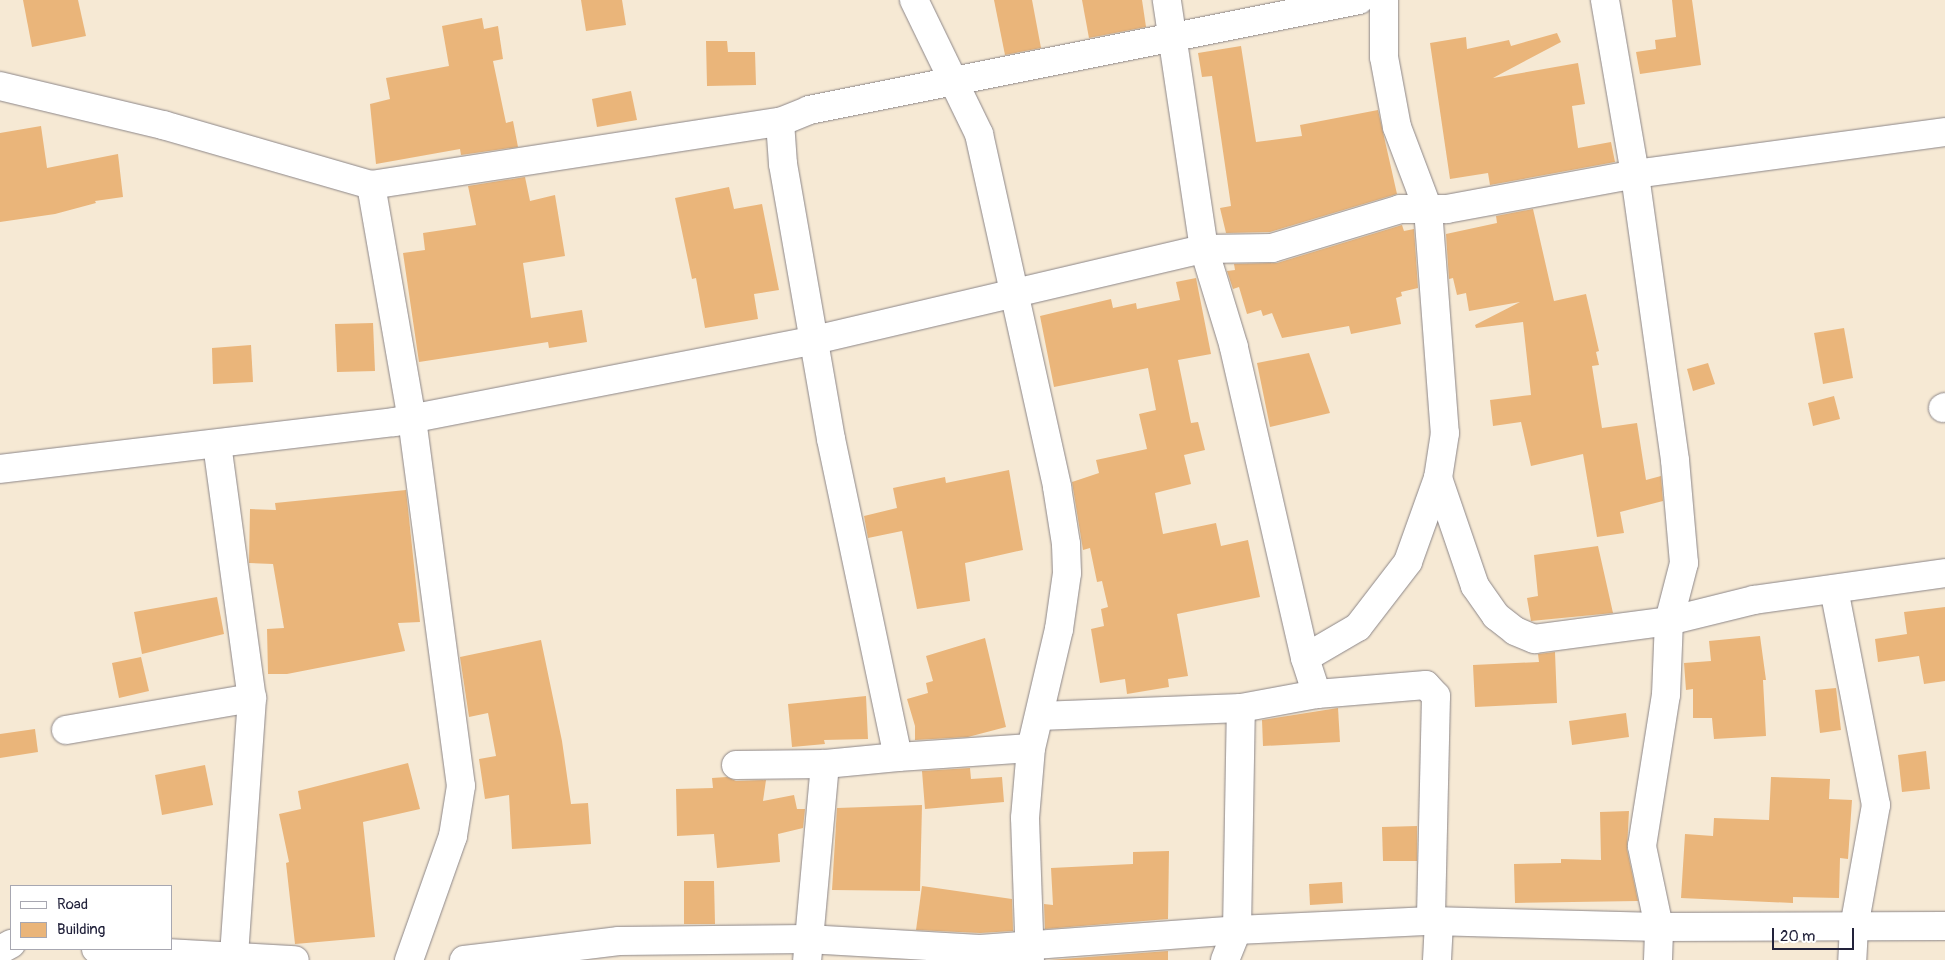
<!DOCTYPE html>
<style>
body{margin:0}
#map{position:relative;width:1945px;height:960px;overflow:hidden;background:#f6e9d4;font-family:Pangolin,sans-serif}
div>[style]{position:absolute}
.building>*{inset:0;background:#eab57a}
.roads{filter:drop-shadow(0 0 1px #8c8688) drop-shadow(0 0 1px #8c8688)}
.minor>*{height:28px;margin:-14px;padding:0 14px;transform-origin:14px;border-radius:14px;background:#fff}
span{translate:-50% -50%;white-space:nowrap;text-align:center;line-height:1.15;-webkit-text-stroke:4px #fff;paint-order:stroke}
.legend{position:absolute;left:10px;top:885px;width:162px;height:65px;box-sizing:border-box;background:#fff;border:1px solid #a7a7b1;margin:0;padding:6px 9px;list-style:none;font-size:15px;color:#22223b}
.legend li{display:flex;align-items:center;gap:10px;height:25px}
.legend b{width:25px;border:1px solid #a7a7b1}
.scale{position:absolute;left:1772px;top:928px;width:82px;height:22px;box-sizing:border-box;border:2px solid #22223b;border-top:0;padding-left:6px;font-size:15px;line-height:18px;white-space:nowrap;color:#22223b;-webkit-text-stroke:4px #fff;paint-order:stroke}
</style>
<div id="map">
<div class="building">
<div style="clip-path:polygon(23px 0,78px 0,86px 36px,32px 47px)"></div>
<div style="clip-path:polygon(581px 0,622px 0,626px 25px,586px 31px)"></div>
<div style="clip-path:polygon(994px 0,1032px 0,1041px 48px,1005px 55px)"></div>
<div style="clip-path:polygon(1082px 0,1142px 0,1146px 27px,1089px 38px)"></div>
<div style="clip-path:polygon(1672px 0,1692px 0,1701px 65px,1640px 74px,1636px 52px,1656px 49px,1655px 40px,1676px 37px)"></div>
<div style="clip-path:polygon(482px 18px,484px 29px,498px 26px,503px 59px,493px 61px,506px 123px,513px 121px,518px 147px,461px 155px,460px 149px,376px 164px,370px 104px,390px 99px,386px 78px,449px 66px,442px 26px)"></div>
<div style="clip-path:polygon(1557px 33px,1561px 42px,1493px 78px,1578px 63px,1585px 104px,1572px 106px,1578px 148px,1611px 142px,1615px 162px,1490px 185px,1488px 173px,1450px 179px,1430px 43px,1466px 37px,1467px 49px,1509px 40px,1511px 46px)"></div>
<div style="clip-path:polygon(706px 41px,727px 41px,728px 52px,755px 52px,756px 85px,707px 86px)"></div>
<div style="clip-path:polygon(1241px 46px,1256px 142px,1302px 136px,1300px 125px,1378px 110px,1397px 194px,1270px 232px,1226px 233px,1220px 208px,1231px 206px,1212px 76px,1202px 77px,1198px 53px)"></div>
<div style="clip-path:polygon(631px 91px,637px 120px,597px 127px,592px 99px)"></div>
<div style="clip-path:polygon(41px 126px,47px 168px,118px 154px,123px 197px,95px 201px,96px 203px,55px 214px,0 222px,0 133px)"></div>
<div style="clip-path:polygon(525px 177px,530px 201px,555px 195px,565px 256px,523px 263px,531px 318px,582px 310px,587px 342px,549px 348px,548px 342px,419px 362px,403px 253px,425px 250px,423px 233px,476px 225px,468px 186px)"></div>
<div style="clip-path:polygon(729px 187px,734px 209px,762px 204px,779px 290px,754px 294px,758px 319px,705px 328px,696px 278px,692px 279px,675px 198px)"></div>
<div style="clip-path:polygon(1533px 209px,1554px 301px,1586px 294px,1599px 351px,1596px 352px,1599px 365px,1592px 366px,1602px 428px,1637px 423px,1646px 480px,1661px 476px,1663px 501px,1620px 512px,1624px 533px,1597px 537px,1583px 454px,1531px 466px,1521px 422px,1493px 426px,1490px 400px,1531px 395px,1523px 322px,1476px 328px,1475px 325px,1520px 302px,1469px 311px,1466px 293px,1457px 295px,1453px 278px,1449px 279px,1446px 234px,1497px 223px,1496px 216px)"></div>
<div style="clip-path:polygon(1402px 225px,1404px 231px,1414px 229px,1418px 288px,1401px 292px,1402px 296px,1396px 298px,1401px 324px,1351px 334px,1349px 326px,1282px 338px,1272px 313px,1263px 316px,1261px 310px,1247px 314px,1239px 287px,1233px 289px,1227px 271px,1235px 270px,1234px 264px,1277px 263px)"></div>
<div style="clip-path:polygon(1196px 278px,1211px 354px,1178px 360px,1191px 423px,1198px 422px,1205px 450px,1184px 455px,1191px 484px,1155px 493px,1163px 534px,1216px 523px,1221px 546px,1248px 540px,1260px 597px,1177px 614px,1188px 676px,1168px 679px,1169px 687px,1127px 694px,1125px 679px,1100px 683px,1091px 629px,1104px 626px,1101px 609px,1108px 607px,1102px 581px,1097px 582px,1090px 548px,1083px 550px,1072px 482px,1099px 473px,1096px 460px,1147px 449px,1139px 414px,1156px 410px,1148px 368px,1054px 387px,1040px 316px,1111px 299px,1113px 308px,1136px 303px,1137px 309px,1180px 300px,1176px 282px)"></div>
<div style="clip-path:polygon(373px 323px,375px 371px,337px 372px,335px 324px)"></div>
<div style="clip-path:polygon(1844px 328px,1853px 378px,1823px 384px,1814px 333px)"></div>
<div style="clip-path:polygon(251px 345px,253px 382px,213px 384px,212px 348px)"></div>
<div style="clip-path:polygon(1309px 353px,1330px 413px,1270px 427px,1257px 363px)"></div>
<div style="clip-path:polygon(1708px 363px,1715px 384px,1693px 391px,1687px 369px)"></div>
<div style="clip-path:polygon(1834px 396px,1840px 419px,1813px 426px,1808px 403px)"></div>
<div style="clip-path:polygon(1009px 470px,1023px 550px,965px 563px,970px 601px,917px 609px,902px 531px,868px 538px,864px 516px,897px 508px,893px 488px,945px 477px,946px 483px)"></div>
<div style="clip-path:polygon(406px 490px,420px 622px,398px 623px,405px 651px,287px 674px,268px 674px,267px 629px,284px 628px,273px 564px,249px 563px,250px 509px,276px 510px,275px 503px)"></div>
<div style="clip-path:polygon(1598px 546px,1613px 613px,1531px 621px,1527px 598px,1538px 596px,1534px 555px)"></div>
<div style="clip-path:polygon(217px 597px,224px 634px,142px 654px,134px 612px)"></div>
<div style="clip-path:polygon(1945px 607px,1945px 681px,1924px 684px,1919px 656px,1878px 662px,1875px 639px,1907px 634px,1904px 612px)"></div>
<div style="clip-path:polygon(1760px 636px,1766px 680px,1763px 680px,1766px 736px,1714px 739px,1712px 718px,1693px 718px,1693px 689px,1686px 690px,1684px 663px,1711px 661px,1709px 641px)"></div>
<div style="clip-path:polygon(985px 638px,1006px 727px,968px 737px,915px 740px,915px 726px,907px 699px,928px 693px,926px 683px,933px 681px,926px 656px)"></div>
<div style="clip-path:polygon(541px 640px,562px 741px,571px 804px,588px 803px,591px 844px,512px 849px,509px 795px,485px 799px,479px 759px,496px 756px,488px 713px,469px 717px,460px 657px)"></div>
<div style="clip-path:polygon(1555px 652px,1557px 703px,1475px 707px,1473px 665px,1539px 662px,1538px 654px)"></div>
<div style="clip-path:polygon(141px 657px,149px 691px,119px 698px,112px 663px)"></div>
<div style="clip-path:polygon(1836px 688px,1841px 730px,1820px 733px,1815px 690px)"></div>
<div style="clip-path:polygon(866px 696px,868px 739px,824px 740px,825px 744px,792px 747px,788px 704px)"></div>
<div style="clip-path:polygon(1338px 708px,1340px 742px,1263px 746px,1262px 720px)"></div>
<div style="clip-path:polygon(1626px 713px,1629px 737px,1572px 745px,1569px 721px)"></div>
<div style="clip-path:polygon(35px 729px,38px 752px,0 758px,0 734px)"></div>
<div style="clip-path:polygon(1926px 751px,1930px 789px,1902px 792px,1898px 755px)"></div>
<div style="clip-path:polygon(408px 763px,420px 809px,363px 822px,375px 937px,295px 944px,286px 863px,289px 862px,279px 814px,301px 809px,298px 791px)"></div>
<div style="clip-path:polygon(205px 765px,213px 805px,162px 815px,155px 775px)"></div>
<div style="clip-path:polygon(970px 768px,971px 779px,1002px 777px,1004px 802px,925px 809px,922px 771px)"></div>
<div style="clip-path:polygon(727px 777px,736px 781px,766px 780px,763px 801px,794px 795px,797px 809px,805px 809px,803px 828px,778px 834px,780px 862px,717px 868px,714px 834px,677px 836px,676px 789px,713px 788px,712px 778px)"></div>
<div style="clip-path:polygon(1771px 777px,1830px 779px,1829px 799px,1852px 800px,1848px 859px,1840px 858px,1839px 898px,1793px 897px,1793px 903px,1681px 898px,1685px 834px,1713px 836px,1714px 818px,1769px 820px)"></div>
<div style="clip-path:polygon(922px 805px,920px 891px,832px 890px,837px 808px)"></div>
<div style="clip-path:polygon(1629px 811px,1627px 849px,1638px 901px,1515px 903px,1514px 864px,1561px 863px,1561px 859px,1601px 860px,1600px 812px)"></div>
<div style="clip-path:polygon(1417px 826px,1417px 861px,1383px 861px,1382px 827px)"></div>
<div style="clip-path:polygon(1169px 851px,1168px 919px,1045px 929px,1044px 904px,1053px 905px,1051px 868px,1133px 864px,1133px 852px)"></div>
<div style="clip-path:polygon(684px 881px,714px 881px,715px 924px,684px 924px)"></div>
<div style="clip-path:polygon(1342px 882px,1343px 903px,1310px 905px,1309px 884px)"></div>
<div style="clip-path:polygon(922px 886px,1012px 899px,1013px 931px,980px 933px,916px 930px)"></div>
<div style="clip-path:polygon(1168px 951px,1168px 960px,1049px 960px)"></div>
</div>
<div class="roads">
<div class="minor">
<div style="left:914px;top:0;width:149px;rotate:64.1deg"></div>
<div style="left:979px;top:134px;width:362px;rotate:77.5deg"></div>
<div style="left:1057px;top:487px;width:58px;rotate:81deg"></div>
<div style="left:1066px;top:544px;width:29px;rotate:88deg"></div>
<div style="left:1067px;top:573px;width:57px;rotate:98.1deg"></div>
<div style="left:1059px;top:629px;width:122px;rotate:103.2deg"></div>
<div style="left:1031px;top:748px;width:70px;rotate:94.9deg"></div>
<div style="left:1025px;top:818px;width:142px;rotate:88deg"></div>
<div style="left:1384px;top:0;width:57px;rotate:90deg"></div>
<div style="left:1384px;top:57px;width:71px;rotate:79.5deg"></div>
<div style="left:1397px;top:127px;width:88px;rotate:69.3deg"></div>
<div style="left:1428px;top:209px;width:225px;rotate:85.7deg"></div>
<div style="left:1445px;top:433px;width:46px;rotate:98.8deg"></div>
<div style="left:1438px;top:478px;width:89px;rotate:109.7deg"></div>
<div style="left:1408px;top:562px;width:82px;rotate:127.6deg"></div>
<div style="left:1358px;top:627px;width:61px;rotate:149.7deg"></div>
<div style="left:1305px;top:658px;width:38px;rotate:72deg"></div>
<div style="left:1317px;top:694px;width:109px;rotate:-4.7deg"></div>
<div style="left:1426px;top:685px;width:15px;rotate:48deg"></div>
<div style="left:1436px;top:696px;width:225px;rotate:91.3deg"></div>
<div style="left:0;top:86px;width:168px;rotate:13.5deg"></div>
<div style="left:163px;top:125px;width:216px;rotate:16.1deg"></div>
<div style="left:371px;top:185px;width:414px;rotate:-8.8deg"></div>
<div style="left:780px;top:122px;width:31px;rotate:-22deg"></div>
<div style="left:809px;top:110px;width:561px;rotate:-11.31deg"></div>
<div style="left:780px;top:122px;width:42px;rotate:85.9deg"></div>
<div style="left:783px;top:164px;width:279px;rotate:80.1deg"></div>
<div style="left:831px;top:439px;width:325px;rotate:78.1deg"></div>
<div style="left:898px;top:757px;width:73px;rotate:174.5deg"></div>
<div style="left:825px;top:764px;width:197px;rotate:95.2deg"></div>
<div style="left:371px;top:185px;width:238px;rotate:80.1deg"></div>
<div style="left:412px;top:419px;width:370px;rotate:82.4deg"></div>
<div style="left:461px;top:786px;width:51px;rotate:99.1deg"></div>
<div style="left:453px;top:836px;width:132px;rotate:109.5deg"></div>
<div style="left:1943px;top:408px;width:2px;rotate:-27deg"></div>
<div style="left:217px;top:444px;width:256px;rotate:82.2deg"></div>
<div style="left:252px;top:698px;width:259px;rotate:94deg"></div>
<div style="left:0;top:469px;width:397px;rotate:-6.8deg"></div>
<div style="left:394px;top:422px;width:429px;rotate:-11deg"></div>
<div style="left:815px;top:340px;width:400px;rotate:-13.2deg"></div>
<div style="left:1204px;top:249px;width:252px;rotate:-98.5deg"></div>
<div style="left:1438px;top:478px;width:114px;rotate:71.1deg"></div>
<div style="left:1475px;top:586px;width:37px;rotate:55deg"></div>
<div style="left:1496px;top:616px;width:24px;rotate:38deg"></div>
<div style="left:1515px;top:631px;width:21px;rotate:23deg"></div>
<div style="left:1534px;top:639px;width:136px;rotate:-7.6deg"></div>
<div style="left:1669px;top:621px;width:88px;rotate:-13.9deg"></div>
<div style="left:1754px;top:600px;width:193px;rotate:-8deg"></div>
<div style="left:1834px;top:589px;width:220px;rotate:79deg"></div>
<div style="left:1876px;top:805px;width:124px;rotate:100.2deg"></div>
<div style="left:1854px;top:927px;width:33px;rotate:93deg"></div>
<div style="left:1305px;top:658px;width:319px;rotate:-102.9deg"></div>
<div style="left:1234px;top:347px;width:102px;rotate:-107deg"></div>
<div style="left:1204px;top:249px;width:68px;rotate:-0.8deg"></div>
<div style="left:1272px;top:248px;width:134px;rotate:-16.9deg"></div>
<div style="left:1400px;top:209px;width:47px"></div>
<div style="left:1447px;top:209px;width:191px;rotate:-10.5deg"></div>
<div style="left:1635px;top:174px;width:177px;rotate:-99.8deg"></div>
<div style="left:1040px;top:716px;width:201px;rotate:-2.3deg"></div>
<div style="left:1241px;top:708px;width:77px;rotate:-10.4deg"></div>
<div style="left:66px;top:730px;width:189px;rotate:-9.8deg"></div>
<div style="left:898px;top:757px;width:133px;rotate:-3.9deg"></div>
<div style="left:736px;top:765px;width:89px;rotate:-0.6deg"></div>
<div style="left:96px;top:949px;width:199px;rotate:3.2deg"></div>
<div style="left:0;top:950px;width:13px;rotate:-29deg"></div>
<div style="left:464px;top:960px;width:156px;rotate:-7deg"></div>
<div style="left:619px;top:941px;width:188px;rotate:-0.6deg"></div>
<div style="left:807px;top:939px;width:173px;rotate:3.3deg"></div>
<div style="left:980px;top:949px;width:258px;rotate:-4.2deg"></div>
<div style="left:1237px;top:930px;width:194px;rotate:-2.7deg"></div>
<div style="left:1431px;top:921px;width:228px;rotate:1.5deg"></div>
<div style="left:1659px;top:927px;width:286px;rotate:-0.2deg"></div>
<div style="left:1225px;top:960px;width:32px;rotate:-68deg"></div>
<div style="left:1237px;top:930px;width:222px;rotate:-89deg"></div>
<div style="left:1437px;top:960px;width:37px;rotate:-87deg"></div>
<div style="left:1658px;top:960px;width:33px;rotate:-88deg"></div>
<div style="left:1659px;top:927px;width:83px;rotate:-101.9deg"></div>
<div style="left:1642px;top:846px;width:153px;rotate:-81deg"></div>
<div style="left:1666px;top:695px;width:74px;rotate:-87.7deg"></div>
<div style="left:1669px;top:621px;width:60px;rotate:-75.5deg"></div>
<div style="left:1684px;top:563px;width:103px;rotate:-95deg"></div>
<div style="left:1675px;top:460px;width:289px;rotate:-98deg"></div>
<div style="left:1635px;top:174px;width:313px;rotate:-7.7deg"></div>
</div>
</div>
<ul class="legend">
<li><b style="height:6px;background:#fff"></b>Road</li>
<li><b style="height:14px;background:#eab57a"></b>Building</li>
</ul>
<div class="scale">20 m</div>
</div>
